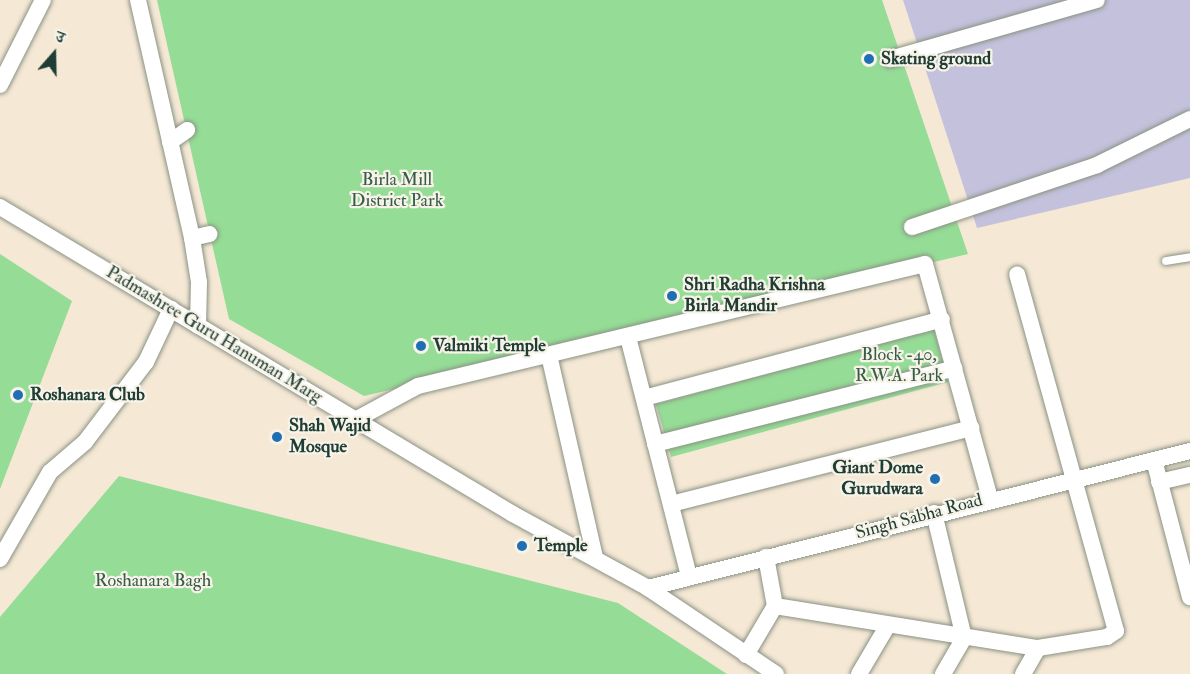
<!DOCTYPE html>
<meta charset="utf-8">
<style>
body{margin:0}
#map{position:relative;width:1190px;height:674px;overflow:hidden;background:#f5e8d5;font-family:"IM FELL Double Pica","Noto Serif Devanagari",serif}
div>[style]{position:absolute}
.industrial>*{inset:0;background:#c3c1db}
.green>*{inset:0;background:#95dc96}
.roads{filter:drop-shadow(0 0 2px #8a9284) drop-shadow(0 0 2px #8a9284)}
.service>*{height:8px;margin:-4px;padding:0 4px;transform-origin:4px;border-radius:4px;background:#fff}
.minor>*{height:16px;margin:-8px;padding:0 8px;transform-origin:8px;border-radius:8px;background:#fff}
.dots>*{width:16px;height:16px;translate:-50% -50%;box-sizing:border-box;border:3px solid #f7f3e8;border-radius:50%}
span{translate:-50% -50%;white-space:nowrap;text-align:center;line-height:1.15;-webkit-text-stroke:4.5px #f7f3e8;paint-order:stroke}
.poi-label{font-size:18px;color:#1f3d34;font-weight:700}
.left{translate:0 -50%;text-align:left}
.right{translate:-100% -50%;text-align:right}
.park-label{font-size:18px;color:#375d48}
.street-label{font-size:18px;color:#1f3d34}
.north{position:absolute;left:24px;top:24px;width:60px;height:60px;-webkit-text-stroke:4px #f7f3e8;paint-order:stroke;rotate:20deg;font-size:16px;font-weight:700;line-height:24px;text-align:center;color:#1f3d34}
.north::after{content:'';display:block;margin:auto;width:21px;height:27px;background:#1f3d34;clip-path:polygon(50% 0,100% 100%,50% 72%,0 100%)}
</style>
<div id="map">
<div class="industrial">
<div style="clip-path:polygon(903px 0,1190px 0,1190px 178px,977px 228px)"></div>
</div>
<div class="green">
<div style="clip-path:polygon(157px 0,882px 0,968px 254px,364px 396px,229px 319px)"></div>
<div style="clip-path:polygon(0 254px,72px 301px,0 489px)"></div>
<div style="clip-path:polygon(934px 329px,948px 382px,671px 457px,656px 404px)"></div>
<div style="clip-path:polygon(119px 476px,618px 603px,727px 674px,0 674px,0 617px)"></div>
</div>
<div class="roads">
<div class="service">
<div style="left:1166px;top:261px;width:24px;rotate:-9deg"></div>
</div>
<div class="minor">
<div style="left:138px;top:0;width:244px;rotate:77.2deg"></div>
<div style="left:192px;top:238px;width:45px;rotate:81deg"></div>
<div style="left:199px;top:282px;width:44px;rotate:91.3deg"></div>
<div style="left:890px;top:59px;width:215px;rotate:-15.9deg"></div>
<div style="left:0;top:85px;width:95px;rotate:-63.2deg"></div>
<div style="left:170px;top:142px;width:21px;rotate:-35deg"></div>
<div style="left:0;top:207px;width:598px;rotate:30.9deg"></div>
<div style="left:513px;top:514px;width:154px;rotate:28.7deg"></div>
<div style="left:648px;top:588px;width:154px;rotate:33.9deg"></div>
<div style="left:912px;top:227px;width:195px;rotate:-18.5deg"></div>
<div style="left:1097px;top:165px;width:104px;rotate:-26.3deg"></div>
<div style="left:192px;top:238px;width:18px;rotate:-13deg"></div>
<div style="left:628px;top:337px;width:248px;rotate:75.7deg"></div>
<div style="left:549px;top:355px;width:207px;rotate:77.2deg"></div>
<div style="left:644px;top:398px;width:308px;rotate:-14.8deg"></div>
<div style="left:355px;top:420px;width:72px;rotate:-28.4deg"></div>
<div style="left:418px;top:386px;width:521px;rotate:-13.53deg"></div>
<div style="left:925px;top:264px;width:244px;rotate:74.5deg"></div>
<div style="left:655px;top:444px;width:309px;rotate:-14.2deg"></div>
<div style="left:1154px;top:460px;width:142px;rotate:75.3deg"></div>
<div style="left:1159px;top:482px;width:32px;rotate:-13deg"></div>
<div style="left:671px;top:504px;width:310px;rotate:-14.2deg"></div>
<div style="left:934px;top:513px;width:129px;rotate:76.5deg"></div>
<div style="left:964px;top:638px;width:42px;rotate:120.3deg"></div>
<div style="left:0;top:559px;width:100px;rotate:-60.1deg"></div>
<div style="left:50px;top:472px;width:46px;rotate:-40.6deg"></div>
<div style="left:85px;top:442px;width:101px;rotate:-52.7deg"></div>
<div style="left:146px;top:362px;width:59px;rotate:-64.7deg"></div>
<div style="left:648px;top:588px;width:559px;rotate:-14.19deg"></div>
<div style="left:775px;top:606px;width:266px;rotate:9.1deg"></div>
<div style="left:1038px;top:648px;width:70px;rotate:-9.1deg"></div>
<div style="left:1107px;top:637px;width:11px;rotate:-34deg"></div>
<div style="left:1116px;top:631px;width:370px;rotate:-105.5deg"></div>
<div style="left:746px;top:655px;width:57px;rotate:-59.4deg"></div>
<div style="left:775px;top:606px;width:50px;rotate:-100.4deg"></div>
<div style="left:859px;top:674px;width:57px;rotate:-59.4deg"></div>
<div style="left:1023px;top:674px;width:30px;rotate:-60deg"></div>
</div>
</div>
<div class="dots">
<div style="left:869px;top:59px;background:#1f6fb2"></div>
<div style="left:672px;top:296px;background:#1f6fb2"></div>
<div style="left:421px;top:346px;background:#1f6fb2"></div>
<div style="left:18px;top:395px;background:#1f6fb2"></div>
<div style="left:277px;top:437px;background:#1f6fb2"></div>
<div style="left:935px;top:479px;background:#1f6fb2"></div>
<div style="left:522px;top:546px;background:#1f6fb2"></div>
</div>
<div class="poi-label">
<span class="left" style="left:881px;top:59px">Skating ground</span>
<span class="left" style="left:684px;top:296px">Shri Radha Krishna<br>Birla Mandir</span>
<span class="left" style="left:433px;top:346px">Valmiki Temple</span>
<span class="left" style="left:30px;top:395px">Roshanara Club</span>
<span class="left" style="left:289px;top:437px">Shah Wajid<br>Mosque</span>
<span class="right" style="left:923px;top:479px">Giant Dome<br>Gurudwara</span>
<span class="left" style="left:534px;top:546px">Temple</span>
</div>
<div class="park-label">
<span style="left:397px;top:191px">Birla Mill<br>District Park</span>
<span style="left:899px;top:366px">Block -40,<br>R.W.A. Park</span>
<span style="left:153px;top:581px">Roshanara Bagh</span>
</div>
<div class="street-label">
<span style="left:214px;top:335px;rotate:31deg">Padmashree Guru Hanuman Marg</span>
<span style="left:919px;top:517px;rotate:-15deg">Singh Sabha Road</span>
</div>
<div class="north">उ</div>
</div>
